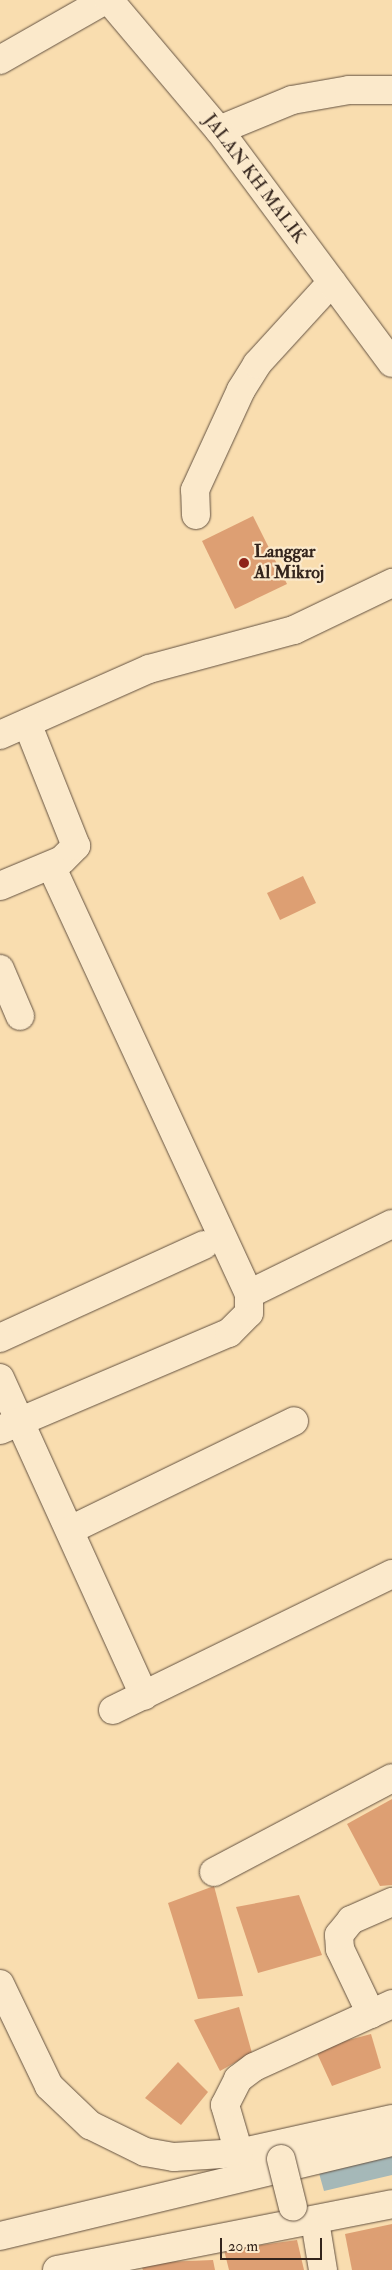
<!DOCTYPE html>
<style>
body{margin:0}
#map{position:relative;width:392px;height:2270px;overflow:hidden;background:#f9ddaf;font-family:"IM FELL Double Pica",serif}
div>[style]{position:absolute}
.water>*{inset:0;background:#a5b8b8}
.building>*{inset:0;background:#dd9f73}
.roads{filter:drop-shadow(0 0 1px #645241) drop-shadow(0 0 1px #645241)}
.street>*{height:28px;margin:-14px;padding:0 14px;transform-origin:14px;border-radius:14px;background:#fbe9cb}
.secondary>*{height:28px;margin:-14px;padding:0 14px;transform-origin:14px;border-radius:14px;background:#fbe9cb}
.bridges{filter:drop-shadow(0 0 1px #645241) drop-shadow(0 0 1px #645241)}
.street-bridge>*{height:28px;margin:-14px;padding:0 14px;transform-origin:14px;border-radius:14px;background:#fbe9cb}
.dots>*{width:14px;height:14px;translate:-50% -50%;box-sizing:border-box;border:2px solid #fbe9cb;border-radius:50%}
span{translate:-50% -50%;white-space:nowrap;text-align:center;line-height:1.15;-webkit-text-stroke:4.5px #fbe9cb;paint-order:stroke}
.street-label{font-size:18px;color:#33241c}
.poi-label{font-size:18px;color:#33241c;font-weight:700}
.left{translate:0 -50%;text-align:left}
.scale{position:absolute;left:220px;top:2238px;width:102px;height:22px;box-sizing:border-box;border:2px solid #33241c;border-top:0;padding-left:6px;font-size:15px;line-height:18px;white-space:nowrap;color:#33241c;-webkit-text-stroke:4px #fbe9cb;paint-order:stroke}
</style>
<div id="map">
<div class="water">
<div style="clip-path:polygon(392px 2113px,392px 2175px,324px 2191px,308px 2134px)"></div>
</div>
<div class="building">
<div style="clip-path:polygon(253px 516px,287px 584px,235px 609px,202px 541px)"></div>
<div style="clip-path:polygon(303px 876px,316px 903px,280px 920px,267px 893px)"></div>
<div style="clip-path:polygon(392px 1799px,392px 1885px,380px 1886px,347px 1824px)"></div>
<div style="clip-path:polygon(214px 1886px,243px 1996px,198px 1999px,168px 1903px)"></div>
<div style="clip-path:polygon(299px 1895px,322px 1955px,258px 1973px,236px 1907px)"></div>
<div style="clip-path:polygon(239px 2007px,252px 2053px,220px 2071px,194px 2020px)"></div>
<div style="clip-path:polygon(371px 2034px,381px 2068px,332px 2086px,315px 2049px)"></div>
<div style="clip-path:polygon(178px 2062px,208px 2092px,181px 2125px,145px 2098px)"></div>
<div style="clip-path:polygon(392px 2224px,392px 2270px,352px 2270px,345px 2234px)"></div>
<div style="clip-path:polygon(297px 2240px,304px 2270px,229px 2270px,224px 2250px)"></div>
<div style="clip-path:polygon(213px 2260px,215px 2270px,143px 2270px,140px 2263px)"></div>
</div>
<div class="roads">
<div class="street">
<div style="left:0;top:60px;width:121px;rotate:-29.7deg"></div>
<div style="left:219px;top:130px;width:79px;rotate:-22.3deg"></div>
<div style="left:292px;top:100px;width:58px;rotate:-10deg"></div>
<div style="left:349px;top:90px;width:43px"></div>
<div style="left:196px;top:515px;width:25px;rotate:-92deg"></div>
<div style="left:195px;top:490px;width:110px;rotate:-65.3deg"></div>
<div style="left:241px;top:390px;width:31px;rotate:-58deg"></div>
<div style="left:257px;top:364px;width:111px;rotate:-47.6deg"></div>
<div style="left:0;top:735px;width:163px;rotate:-23.9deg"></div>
<div style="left:149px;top:669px;width:150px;rotate:-15.1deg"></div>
<div style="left:294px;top:630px;width:109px;rotate:-25.6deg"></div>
<div style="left:0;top:886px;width:67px;rotate:-22.8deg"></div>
<div style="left:62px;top:860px;width:20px;rotate:-45deg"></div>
<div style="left:76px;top:846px;width:132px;rotate:-111.7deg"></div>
<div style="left:0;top:969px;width:51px;rotate:66.9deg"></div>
<div style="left:249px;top:1294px;width:159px;rotate:-26.1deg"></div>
<div style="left:0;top:1338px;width:224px;rotate:-24.5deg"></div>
<div style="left:0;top:1378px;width:349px;rotate:65.6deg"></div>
<div style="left:0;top:1430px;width:249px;rotate:-23deg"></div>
<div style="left:229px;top:1333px;width:28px;rotate:-45deg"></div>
<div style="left:249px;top:1313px;width:19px;rotate:-90deg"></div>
<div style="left:249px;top:1294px;width:472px;rotate:-114.8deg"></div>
<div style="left:70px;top:1530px;width:249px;rotate:-25.9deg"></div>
<div style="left:113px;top:1710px;width:310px;rotate:-26deg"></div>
<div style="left:214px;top:1872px;width:201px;rotate:-27.8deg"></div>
<div style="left:0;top:1984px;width:113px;rotate:64.3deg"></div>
<div style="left:49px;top:2086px;width:57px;rotate:43.6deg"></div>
<div style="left:90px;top:2125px;width:61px;rotate:26.1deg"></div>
<div style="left:145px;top:2152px;width:29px;rotate:10deg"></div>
<div style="left:174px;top:2157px;width:65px;rotate:-3.5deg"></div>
<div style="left:239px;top:2153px;width:157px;rotate:-12.5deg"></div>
<div style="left:371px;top:2014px;width:72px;rotate:-115.5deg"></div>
<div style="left:340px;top:1949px;width:14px;rotate:-94deg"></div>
<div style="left:339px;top:1935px;width:19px;rotate:-51deg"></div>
<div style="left:351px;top:1920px;width:45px;rotate:-23.7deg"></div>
<div style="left:239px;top:2153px;width:50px;rotate:-106.3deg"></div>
<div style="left:225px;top:2105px;width:29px;rotate:-63deg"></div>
<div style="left:238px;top:2079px;width:20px;rotate:-37deg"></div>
<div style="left:254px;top:2067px;width:152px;rotate:-24.5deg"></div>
<div style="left:315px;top:2221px;width:50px;rotate:80.7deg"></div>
<div style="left:0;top:2236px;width:403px;rotate:-13.5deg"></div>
<div style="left:57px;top:2270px;width:341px;rotate:-11.1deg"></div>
</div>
<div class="secondary">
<div style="left:109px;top:0;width:170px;rotate:49.8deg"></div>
<div style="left:219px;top:130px;width:290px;rotate:53.4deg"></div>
</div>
</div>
<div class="bridges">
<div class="street-bridge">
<div style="left:281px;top:2159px;width:49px;rotate:76deg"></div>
</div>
</div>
<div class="dots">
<div style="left:244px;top:563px;background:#8f2418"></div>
</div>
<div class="street-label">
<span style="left:254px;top:179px;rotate:53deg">JALAN KH MALIK</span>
</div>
<div class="poi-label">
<span class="left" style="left:254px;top:563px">Langgar<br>Al Mikroj</span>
</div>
<div class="scale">20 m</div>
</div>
